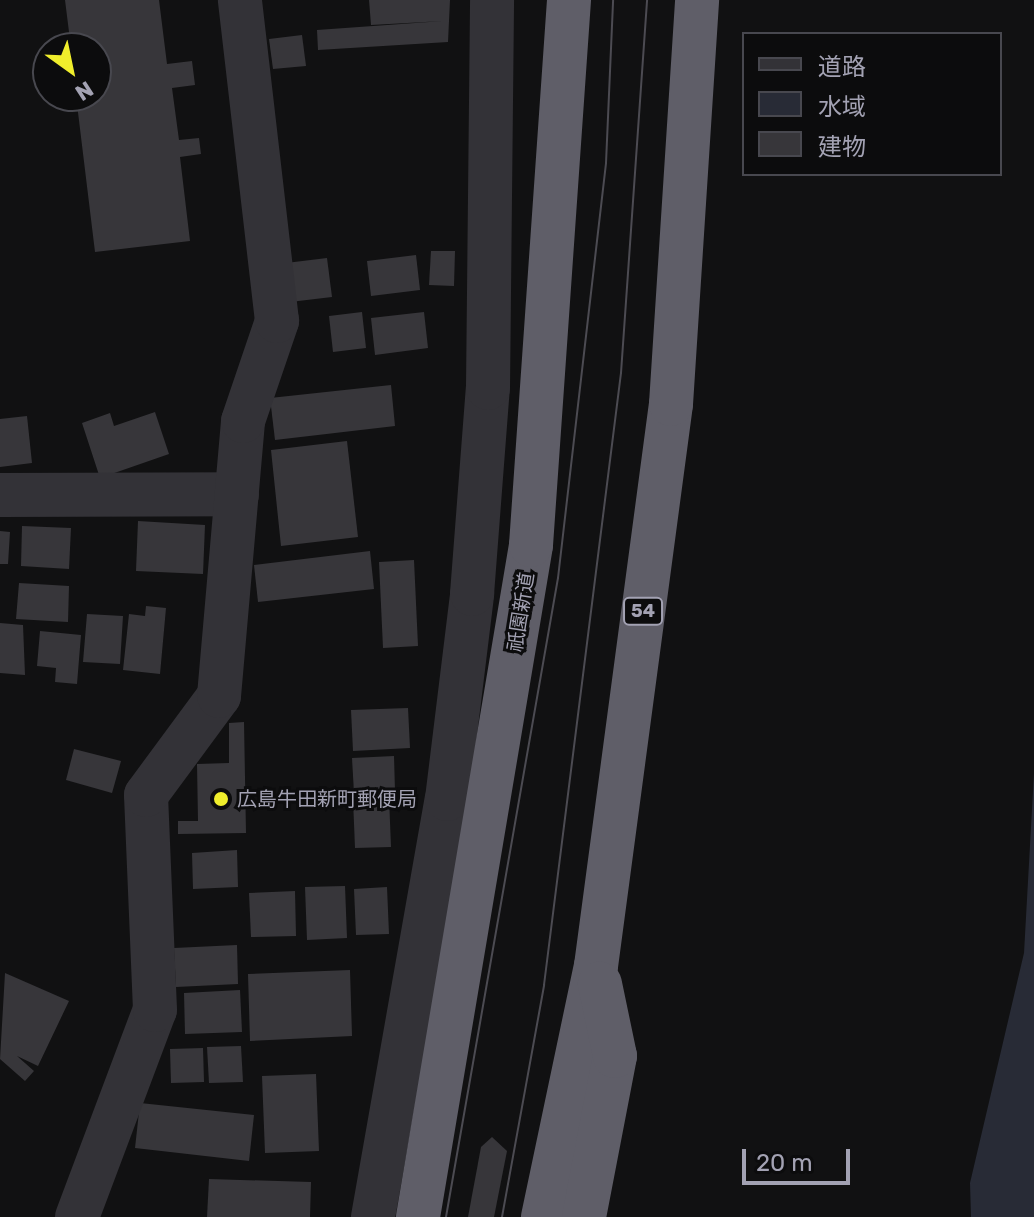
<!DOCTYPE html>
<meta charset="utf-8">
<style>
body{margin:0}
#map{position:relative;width:1034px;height:1217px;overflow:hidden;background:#111112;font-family:Rubik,"Noto Sans JP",sans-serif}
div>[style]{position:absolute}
.water>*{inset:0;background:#282b36}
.building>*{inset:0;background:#37363a}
.minor>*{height:44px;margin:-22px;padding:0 22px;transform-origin:22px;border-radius:22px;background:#333237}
.highway>*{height:44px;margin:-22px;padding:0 22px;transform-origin:22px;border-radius:22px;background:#5f5e68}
.tram>*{height:2px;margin:-1px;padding:0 1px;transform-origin:1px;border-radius:1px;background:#4c4b52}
.dots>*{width:22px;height:22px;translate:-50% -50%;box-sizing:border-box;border:4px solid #0c0c0d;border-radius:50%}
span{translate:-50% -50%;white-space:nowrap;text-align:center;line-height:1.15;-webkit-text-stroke:6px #0c0c0d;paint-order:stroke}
.shield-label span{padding:2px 6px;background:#0c0c0d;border:2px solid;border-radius:6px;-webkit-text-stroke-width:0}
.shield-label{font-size:18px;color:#a3a2b3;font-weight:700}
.street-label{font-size:20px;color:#a3a2b3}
.poi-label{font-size:20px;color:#a3a2b3}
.left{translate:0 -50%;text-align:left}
.legend{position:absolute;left:742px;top:32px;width:260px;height:144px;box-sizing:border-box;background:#0c0c0d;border:2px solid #48484f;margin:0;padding:10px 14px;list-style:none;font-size:24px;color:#a3a2b3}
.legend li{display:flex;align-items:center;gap:16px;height:40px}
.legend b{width:40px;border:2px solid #48484f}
.north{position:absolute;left:32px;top:32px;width:80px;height:80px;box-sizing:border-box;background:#0c0c0d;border:2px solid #48484f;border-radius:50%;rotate:147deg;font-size:22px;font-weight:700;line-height:32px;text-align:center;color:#a3a2b3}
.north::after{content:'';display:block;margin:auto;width:28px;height:36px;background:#f0ee2c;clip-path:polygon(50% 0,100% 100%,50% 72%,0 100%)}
.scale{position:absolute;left:742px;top:1149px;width:108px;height:36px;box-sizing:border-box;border:4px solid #a3a2b3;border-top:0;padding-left:10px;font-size:24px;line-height:28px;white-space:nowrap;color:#a3a2b3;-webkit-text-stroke:6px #0c0c0d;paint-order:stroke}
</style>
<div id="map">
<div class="water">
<div style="clip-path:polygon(1034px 773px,1034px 1217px,971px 1217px,970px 1183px,1024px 953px)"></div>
</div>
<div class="building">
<div style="clip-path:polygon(65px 0,159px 0,167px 64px,192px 61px,195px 85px,172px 88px,179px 140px,199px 138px,201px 154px,180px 157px,190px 241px,95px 252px,76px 96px,96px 96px,96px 48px,71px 48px)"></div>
<div style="clip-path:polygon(369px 0,450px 0,448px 42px,318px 50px,317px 30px,443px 21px,371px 25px)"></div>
<div style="clip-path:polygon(302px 35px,306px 66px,273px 69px,269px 39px)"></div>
<div style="clip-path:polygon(431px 251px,455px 251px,454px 286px,429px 285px)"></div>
<div style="clip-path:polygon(416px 255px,420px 290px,371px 296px,367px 261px)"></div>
<div style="clip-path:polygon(327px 258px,332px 297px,290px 302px,286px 263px)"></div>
<div style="clip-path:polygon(362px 312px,366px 348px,333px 352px,329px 316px)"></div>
<div style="clip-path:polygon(424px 312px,428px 348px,375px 355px,371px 318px)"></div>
<div style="clip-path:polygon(391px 385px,395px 426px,275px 440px,270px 398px)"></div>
<div style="clip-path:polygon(155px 412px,169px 454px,100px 478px,82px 423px,110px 413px,114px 426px)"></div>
<div style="clip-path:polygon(27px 416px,32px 463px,0 467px,0 419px)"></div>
<div style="clip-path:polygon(347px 441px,358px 537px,281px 546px,271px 450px)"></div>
<div style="clip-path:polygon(138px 521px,205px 525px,203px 574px,136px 571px)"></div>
<div style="clip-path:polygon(22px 526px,71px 528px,69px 569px,21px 566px)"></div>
<div style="clip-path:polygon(0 531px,10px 532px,8px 564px,0 564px)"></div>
<div style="clip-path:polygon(370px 551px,374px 589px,258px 602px,254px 565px)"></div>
<div style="clip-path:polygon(414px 560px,418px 646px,383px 648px,379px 562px)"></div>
<div style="clip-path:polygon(19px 583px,69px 586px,68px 622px,16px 619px)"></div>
<div style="clip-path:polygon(146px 606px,166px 608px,160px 674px,123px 670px,129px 614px,145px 616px)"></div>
<div style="clip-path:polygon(87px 614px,123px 616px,120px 664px,83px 662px)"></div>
<div style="clip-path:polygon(0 623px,23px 625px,25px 675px,0 673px)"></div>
<div style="clip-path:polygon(40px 631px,81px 635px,77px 684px,55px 682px,56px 668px,37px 666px)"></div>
<div style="clip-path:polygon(408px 708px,410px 748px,353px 751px,351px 710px)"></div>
<div style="clip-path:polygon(244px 722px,246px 833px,178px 834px,178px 821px,198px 821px,197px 764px,229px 763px,229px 723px)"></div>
<div style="clip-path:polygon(74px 749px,121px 761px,112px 793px,66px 780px)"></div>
<div style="clip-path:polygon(394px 756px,395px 791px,354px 793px,352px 758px)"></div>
<div style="clip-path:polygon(389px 797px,391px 847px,355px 848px,353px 799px)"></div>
<div style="clip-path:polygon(237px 850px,238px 887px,193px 889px,192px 853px)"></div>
<div style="clip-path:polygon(345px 886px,347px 938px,307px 940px,305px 887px)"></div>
<div style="clip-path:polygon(387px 887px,389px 934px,356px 935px,354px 889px)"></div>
<div style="clip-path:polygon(295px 891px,296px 936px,251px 937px,249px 893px)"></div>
<div style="clip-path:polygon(237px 945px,238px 984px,176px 987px,174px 948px)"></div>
<div style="clip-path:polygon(350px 970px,352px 1036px,250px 1041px,248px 974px)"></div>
<div style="clip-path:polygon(5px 973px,69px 1001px,38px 1066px,17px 1056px,34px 1071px,25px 1081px,0 1059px)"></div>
<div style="clip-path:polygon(240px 990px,242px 1032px,185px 1034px,184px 993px)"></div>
<div style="clip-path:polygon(241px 1046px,243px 1082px,209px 1083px,207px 1047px)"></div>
<div style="clip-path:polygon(203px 1048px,204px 1082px,171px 1083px,170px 1049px)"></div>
<div style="clip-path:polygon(316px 1074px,319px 1151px,265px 1153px,262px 1076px)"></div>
<div style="clip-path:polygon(140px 1103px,254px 1115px,249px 1161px,135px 1148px)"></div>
<div style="clip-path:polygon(492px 1137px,507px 1151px,494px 1217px,468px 1217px,481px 1147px)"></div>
<div style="clip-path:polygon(209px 1179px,311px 1182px,310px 1217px,207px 1217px)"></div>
</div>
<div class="minor">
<div style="left:0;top:495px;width:237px;rotate:-0.2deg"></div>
<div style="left:77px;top:1217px;width:221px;rotate:-69.4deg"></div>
<div style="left:155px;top:1010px;width:215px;rotate:-92.4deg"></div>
<div style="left:146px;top:795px;width:123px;rotate:-53.6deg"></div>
<div style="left:219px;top:696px;width:276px;rotate:-85deg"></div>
<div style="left:243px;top:421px;width:106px;rotate:-71.2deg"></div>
<div style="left:277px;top:321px;width:323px;rotate:-96.6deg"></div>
<div style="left:373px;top:1217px;width:424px;rotate:-80deg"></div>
<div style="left:447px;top:799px;width:207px;rotate:-83deg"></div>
<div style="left:472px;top:594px;width:207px;rotate:-85.6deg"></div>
<div style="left:488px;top:388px;width:388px;rotate:-89.4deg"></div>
</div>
<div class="highway">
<div style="left:418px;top:1217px;width:681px;rotate:-80.45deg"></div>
<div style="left:531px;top:545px;width:546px;rotate:-86.01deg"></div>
<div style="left:543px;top:1217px;width:257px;rotate:-78.1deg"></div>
<div style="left:596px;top:966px;width:567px;rotate:-82.4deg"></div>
<div style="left:671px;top:404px;width:405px;rotate:-86.3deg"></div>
<div style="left:584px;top:1217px;width:164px;rotate:-79.1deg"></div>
<div style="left:615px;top:1056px;width:74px;rotate:-101.8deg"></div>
</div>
<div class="tram">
<div style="left:446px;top:1217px;width:649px;rotate:-80.06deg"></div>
<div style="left:558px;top:578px;width:418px;rotate:-83.4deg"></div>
<div style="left:606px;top:163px;width:163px;rotate:-87.5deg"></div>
<div style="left:502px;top:1217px;width:236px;rotate:-79.7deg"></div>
<div style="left:544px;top:985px;width:617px;rotate:-82.83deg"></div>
<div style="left:621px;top:373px;width:374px;rotate:-86deg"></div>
</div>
<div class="dots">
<div style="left:221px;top:799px;background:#f0ee2c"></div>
</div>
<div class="shield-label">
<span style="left:643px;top:611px">54</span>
</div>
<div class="street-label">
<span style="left:521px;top:612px;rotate:-81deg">祇園新道</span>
</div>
<div class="poi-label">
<span class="left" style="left:237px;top:799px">広島牛田新町郵便局</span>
</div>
<ul class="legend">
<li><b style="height:10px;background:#333237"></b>道路</li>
<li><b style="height:22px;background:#282b36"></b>水域</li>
<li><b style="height:22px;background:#37363a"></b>建物</li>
</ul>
<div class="north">N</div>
<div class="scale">20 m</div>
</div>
